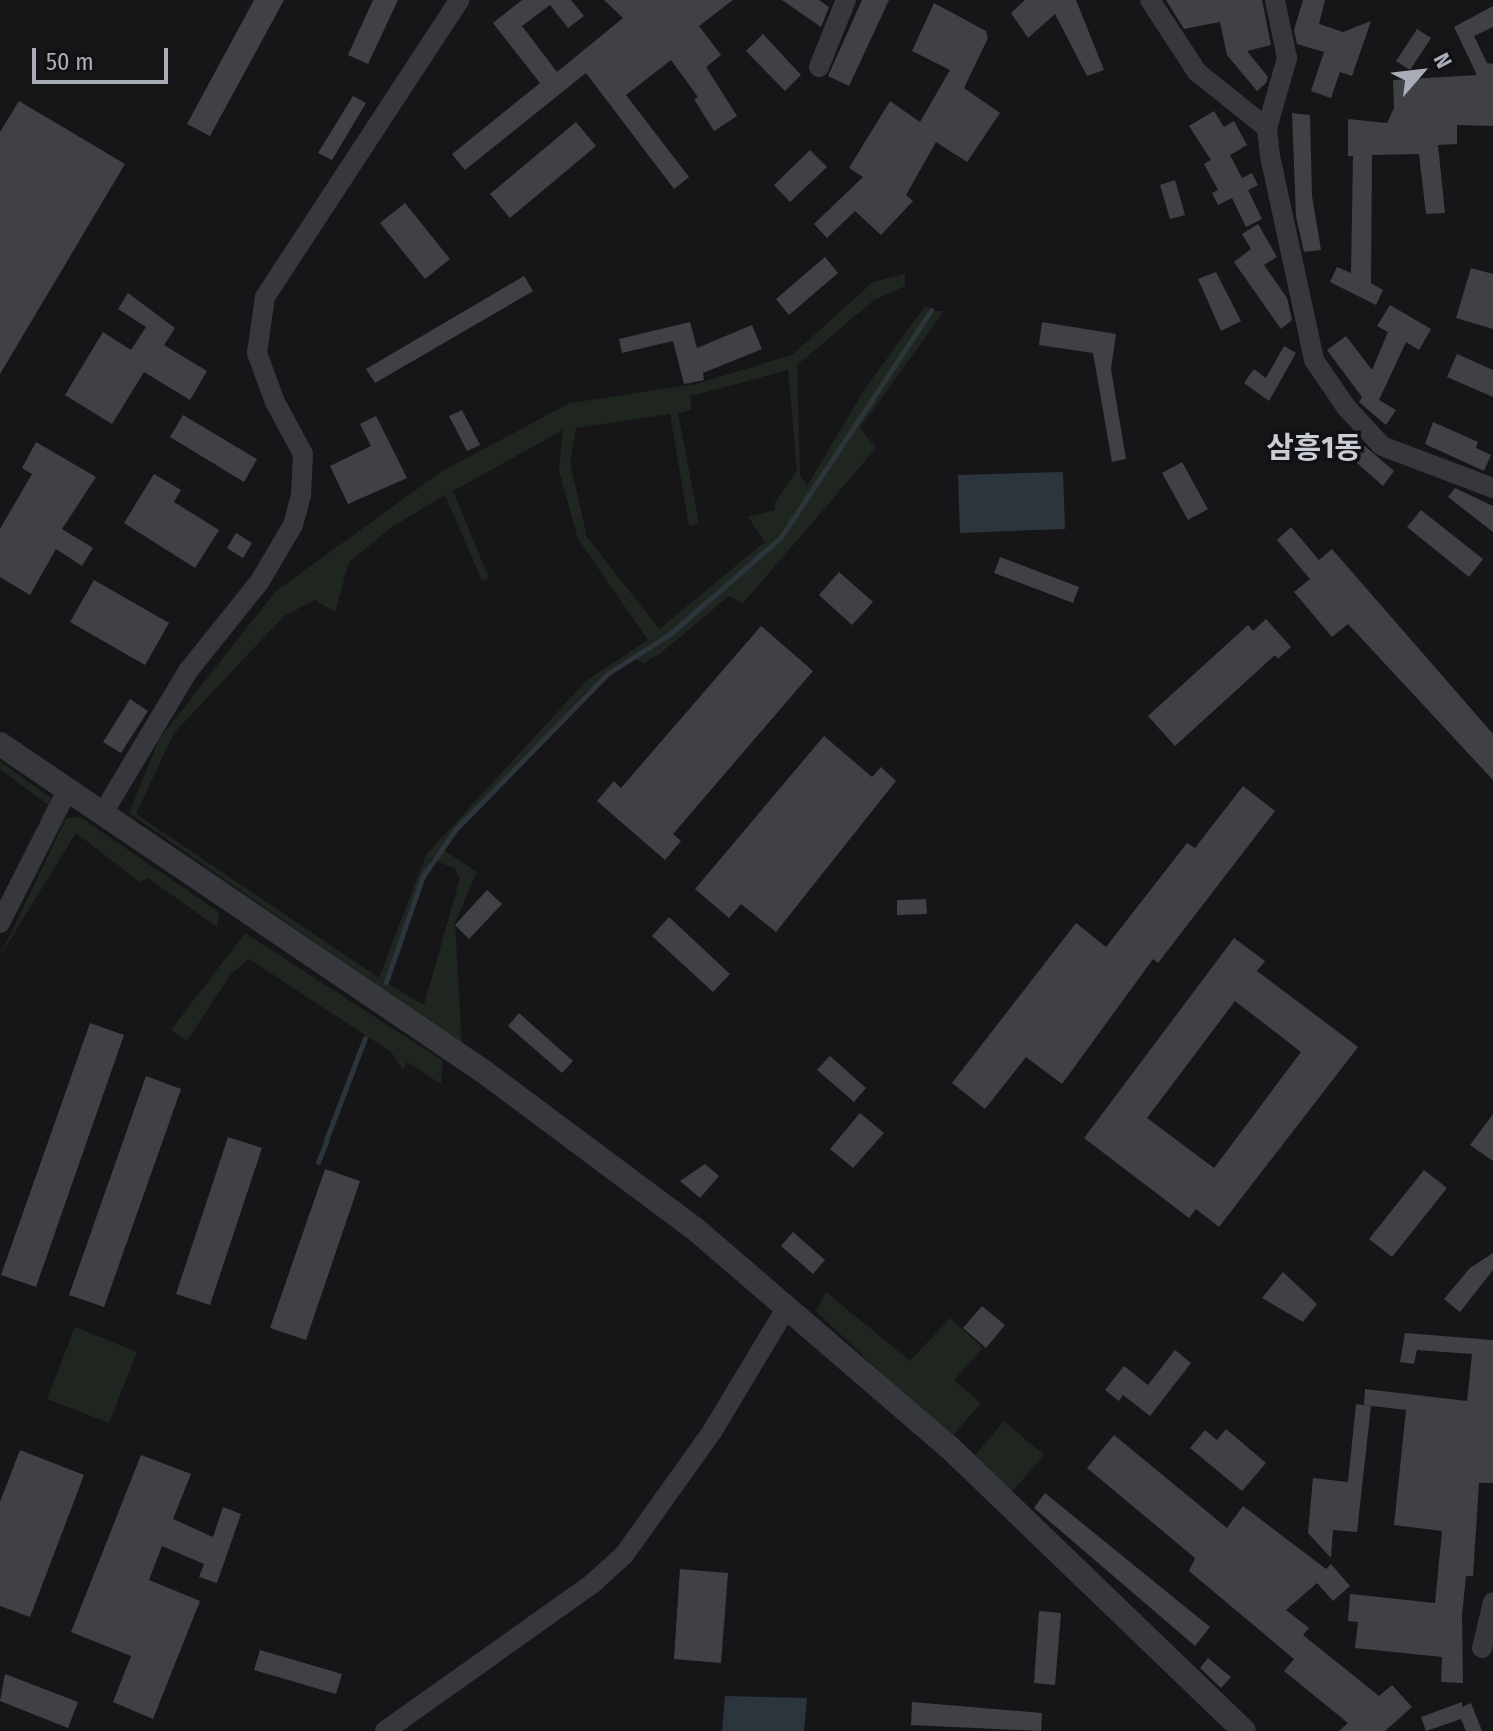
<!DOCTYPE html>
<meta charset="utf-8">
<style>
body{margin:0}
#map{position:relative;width:1493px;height:1731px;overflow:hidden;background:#161618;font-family:"Fira Sans Condensed","Noto Sans KR",sans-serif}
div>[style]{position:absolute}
.green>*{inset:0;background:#1e261f}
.water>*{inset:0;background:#2c353c}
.stream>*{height:5px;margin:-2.5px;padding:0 2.5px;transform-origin:2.5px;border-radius:2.5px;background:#2c353c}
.building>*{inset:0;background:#404145}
.minor>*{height:20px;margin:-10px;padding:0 10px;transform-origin:10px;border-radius:10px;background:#37383d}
.tertiary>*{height:24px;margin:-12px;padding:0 12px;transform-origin:12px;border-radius:12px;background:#37383d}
span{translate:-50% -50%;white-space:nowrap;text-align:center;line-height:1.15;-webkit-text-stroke:7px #111113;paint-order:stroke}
.quarter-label{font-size:30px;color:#c9ccd4;font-weight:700}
.north{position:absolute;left:1381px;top:32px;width:80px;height:80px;-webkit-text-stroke:6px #111113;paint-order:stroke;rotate:62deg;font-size:22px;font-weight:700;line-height:32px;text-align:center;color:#a8adb8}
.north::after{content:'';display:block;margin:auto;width:28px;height:36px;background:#a8adb8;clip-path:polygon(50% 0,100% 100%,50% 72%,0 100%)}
.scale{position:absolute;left:32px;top:48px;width:136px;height:36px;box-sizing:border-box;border:4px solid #a8adb8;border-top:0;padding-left:10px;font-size:24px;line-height:28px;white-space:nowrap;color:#a8adb8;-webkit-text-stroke:6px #111113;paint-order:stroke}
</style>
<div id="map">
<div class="green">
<div style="clip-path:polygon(evenodd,905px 274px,905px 286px,874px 300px,797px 365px,800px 475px,807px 486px,864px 390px,925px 306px,930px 309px,780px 536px,669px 634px,587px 691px,431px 859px,385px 982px,424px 1005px,460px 878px,454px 868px,433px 860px,442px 849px,477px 872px,455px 923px,462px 1044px,129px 813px,159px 739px,276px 591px,442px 471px,570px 403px,696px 384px,792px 355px,873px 282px,905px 274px,788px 370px,797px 470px,774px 504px,775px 510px,748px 517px,765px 542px,659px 629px,587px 537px,570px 462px,576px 428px,670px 414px,689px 526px,699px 523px,678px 413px,691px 410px,691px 396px,788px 370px,905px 274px,563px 430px,559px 471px,578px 539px,648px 640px,586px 681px,426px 855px,379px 978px,136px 814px,174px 733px,284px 616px,315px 600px,335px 612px,349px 562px,392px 527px,445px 495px,482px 581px,489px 578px,453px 491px,563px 430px)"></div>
<div style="clip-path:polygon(932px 311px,944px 311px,860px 428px,876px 448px,814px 521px,743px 603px,729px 596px,661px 653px,644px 663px,633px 658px,715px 599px,782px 537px)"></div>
<div style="clip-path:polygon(0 761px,56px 802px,45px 823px,41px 817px,48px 805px,0 769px)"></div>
<div style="clip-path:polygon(80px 817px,219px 912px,217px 927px,148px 878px,140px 882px,76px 833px,0 956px,66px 818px)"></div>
<div style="clip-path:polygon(245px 933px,443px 1061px,441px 1084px,407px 1062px,403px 1070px,391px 1052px,249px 959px,231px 974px,187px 1041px,171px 1030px)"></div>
<div style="clip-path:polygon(826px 1292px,910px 1361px,950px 1318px,983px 1348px,954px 1380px,981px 1403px,950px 1439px,816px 1311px)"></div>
<div style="clip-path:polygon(75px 1327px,137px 1352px,109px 1423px,47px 1399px)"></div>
<div style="clip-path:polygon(1004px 1421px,1044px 1455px,1010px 1494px,971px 1460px)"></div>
</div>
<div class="water">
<div style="clip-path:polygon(1063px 472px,1065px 529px,960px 533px,958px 475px)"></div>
<div style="clip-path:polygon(725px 1696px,807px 1698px,804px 1731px,722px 1731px)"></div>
</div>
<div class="stream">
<div style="left:386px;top:982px;width:112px;rotate:-70.8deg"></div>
<div style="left:423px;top:876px;width:56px;rotate:-55.2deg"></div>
<div style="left:455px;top:830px;width:218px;rotate:-45.7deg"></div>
<div style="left:607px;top:674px;width:75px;rotate:-32.4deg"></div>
<div style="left:670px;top:634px;width:147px;rotate:-41.1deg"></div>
<div style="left:781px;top:537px;width:272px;rotate:-56.5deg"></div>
<div style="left:326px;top:1140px;width:109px;rotate:-69.1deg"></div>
<div style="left:318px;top:1162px;width:22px;rotate:-68deg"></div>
</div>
<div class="building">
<div style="clip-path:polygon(254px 0,284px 0,210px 136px,187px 124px)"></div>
<div style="clip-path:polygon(373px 0,398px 0,368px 64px,348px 55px)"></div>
<div style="clip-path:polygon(522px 0,571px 0,584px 16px,568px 28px,550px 5px,522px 26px,557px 72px,623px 18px,604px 0,733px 0,699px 26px,721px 55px,706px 67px,737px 116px,714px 131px,694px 99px,698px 97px,671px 60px,626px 95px,689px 177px,674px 189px,586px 73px,465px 170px,452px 154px,540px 83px,493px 23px)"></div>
<div style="clip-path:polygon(782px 0,819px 0,829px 7px,821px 27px)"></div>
<div style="clip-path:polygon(862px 0,889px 0,849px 86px,828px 76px)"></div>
<div style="clip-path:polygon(1025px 0,1076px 0,1104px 70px,1087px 76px,1055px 14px,1028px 38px,1011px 13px)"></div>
<div style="clip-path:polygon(1166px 0,1262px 0,1271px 45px,1247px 51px,1268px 77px,1266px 83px,1257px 91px,1227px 55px,1220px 22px,1184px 29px)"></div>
<div style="clip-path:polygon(1303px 0,1325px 0,1319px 24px,1343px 32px,1371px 21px,1352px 76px,1340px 72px,1331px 98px,1311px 91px,1324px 52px,1297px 44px,1294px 30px)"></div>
<div style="clip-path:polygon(934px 3px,986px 31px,988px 38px,964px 88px,1000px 113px,967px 162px,936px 142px,906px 195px,913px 201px,881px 235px,855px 211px,827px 238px,814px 224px,863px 177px,849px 168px,890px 101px,920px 122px,950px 70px,912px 51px)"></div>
<div style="clip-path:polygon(1493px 6px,1493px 27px,1474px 36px,1487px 63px,1493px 64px,1493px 126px,1457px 125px,1457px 144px,1438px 145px,1445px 213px,1426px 214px,1419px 154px,1372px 155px,1371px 283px,1383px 290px,1376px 305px,1330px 282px,1337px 267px,1351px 273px,1353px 156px,1348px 156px,1348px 119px,1387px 123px,1394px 108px,1393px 80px,1477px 75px,1454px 27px)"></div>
<div style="clip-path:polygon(1417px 29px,1431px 38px,1410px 70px,1396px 61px)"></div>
<div style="clip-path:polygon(763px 34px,801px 75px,785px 91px,746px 51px)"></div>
<div style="clip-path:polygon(353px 96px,366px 103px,332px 160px,318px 153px)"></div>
<div style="clip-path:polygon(19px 101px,125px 164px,0 374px,0 132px)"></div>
<div style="clip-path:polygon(1214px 111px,1224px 127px,1234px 121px,1247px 145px,1230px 155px,1242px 178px,1252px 173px,1258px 185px,1248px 190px,1262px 219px,1246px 227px,1232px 198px,1218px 205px,1212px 193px,1218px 190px,1204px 164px,1211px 160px,1189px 126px)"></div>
<div style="clip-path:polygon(1292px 113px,1310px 115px,1312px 196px,1321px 250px,1304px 252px,1296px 216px)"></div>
<div style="clip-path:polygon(576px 122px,596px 146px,510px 218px,490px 194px)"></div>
<div style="clip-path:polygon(810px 150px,827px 167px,790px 202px,774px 185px)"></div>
<div style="clip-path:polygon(1175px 180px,1185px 215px,1170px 219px,1160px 185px)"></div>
<div style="clip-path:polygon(405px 203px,450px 259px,425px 279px,380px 223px)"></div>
<div style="clip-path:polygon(1258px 224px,1277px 257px,1264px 265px,1287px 298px,1292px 320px,1281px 329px,1234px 262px,1251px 249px,1242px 234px)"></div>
<div style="clip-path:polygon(825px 257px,838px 273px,789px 315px,776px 299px)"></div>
<div style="clip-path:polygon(1471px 268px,1493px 274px,1493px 329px,1456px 318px)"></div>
<div style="clip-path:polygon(1216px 272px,1241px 321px,1221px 331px,1198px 279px)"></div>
<div style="clip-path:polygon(524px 276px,533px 291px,375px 383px,366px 369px)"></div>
<div style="clip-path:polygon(128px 293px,175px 328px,164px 345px,207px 371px,190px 400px,144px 372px,112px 424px,65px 395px,103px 332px,131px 350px,146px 327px,118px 309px)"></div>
<div style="clip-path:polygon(1390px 305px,1431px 329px,1419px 350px,1406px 342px,1379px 400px,1396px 410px,1386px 425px,1359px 402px,1362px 397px,1327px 350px,1346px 336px,1372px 370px,1388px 332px,1377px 326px)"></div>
<div style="clip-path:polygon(690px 322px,697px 348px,752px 325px,762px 349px,703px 373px,704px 380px,684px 384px,673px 341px,622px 353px,619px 339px)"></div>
<div style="clip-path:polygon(1042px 322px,1116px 334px,1111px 369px,1126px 459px,1112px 462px,1093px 353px,1039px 345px)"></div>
<div style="clip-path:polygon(1284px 346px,1296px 353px,1269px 401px,1244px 383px,1254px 369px,1266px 378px)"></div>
<div style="clip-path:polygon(1457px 354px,1493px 370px,1493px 397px,1447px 377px)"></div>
<div style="clip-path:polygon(462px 410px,480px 445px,467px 451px,449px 416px)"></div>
<div style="clip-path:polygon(183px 415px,257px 459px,244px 482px,170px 437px)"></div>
<div style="clip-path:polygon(376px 416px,407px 478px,348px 504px,330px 466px,371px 446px,360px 424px)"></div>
<div style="clip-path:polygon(1433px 422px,1478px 442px,1476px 448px,1491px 455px,1484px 471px,1425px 444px)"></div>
<div style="clip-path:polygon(1359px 441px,1394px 471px,1383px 486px,1347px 454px)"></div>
<div style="clip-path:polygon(36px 442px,96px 477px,62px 529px,93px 548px,82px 566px,56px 549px,30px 595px,0 577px,0 529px,32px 474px,22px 468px)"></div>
<div style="clip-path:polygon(1182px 462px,1208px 509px,1188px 520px,1162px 473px)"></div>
<div style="clip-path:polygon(154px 474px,181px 490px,174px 502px,219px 530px,195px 568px,124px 523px)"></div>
<div style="clip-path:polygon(1455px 488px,1493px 506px,1493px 532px,1448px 497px)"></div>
<div style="clip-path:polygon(1421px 510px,1483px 559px,1469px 577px,1407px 527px)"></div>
<div style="clip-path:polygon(1291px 527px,1319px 560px,1332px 549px,1493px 734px,1493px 780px,1348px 624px,1332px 637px,1294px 592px,1310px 579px,1277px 540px)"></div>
<div style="clip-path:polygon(236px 533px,252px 543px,243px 558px,227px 548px)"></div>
<div style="clip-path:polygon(1000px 557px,1079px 587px,1073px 603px,994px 573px)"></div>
<div style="clip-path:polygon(839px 572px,873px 602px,852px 625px,819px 595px)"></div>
<div style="clip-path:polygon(94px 580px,169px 623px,145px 665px,70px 622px)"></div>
<div style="clip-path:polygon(1266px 619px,1291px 647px,1278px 659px,1275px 655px,1175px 746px,1148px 716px,1248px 625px,1253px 631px)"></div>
<div style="clip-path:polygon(761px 626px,813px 671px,673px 834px,681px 841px,665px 860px,597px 801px,614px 781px,621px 788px)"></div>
<div style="clip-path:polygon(130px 699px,148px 711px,121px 753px,103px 742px)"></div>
<div style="clip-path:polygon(824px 736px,872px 777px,881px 767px,896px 781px,776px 932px,741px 904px,729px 918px,695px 889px)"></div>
<div style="clip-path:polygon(1243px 786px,1275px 811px,1158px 963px,1153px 959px,1062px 1084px,1026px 1057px,985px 1109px,952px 1083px,1076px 923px,1106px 947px,1187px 843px,1195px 848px)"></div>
<div style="clip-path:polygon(487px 890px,502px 904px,469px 939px,455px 925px)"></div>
<div style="clip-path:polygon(926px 899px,927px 914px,897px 915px,897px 900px)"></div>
<div style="clip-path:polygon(669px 917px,730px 974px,713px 992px,652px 936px)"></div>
<div style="clip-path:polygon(evenodd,1234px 938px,1265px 961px,1257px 971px,1358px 1047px,1219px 1227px,1196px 1209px,1189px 1218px,1084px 1138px,1234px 938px,1235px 1001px,1301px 1052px,1214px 1168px,1147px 1118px,1235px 1001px)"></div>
<div style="clip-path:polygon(519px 1013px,573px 1061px,562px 1073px,508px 1026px)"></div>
<div style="clip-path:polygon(90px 1023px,124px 1035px,36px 1287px,1px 1275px)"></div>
<div style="clip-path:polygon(830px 1056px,866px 1088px,854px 1102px,817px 1070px)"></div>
<div style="clip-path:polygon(146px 1076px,181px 1089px,104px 1307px,69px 1295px)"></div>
<div style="clip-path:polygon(860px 1113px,884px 1133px,853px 1168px,830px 1149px)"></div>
<div style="clip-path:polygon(1493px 1114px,1493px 1161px,1470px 1145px)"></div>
<div style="clip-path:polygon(228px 1137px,262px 1148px,210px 1305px,176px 1294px)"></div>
<div style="clip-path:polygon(705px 1164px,719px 1176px,700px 1198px,680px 1181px)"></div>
<div style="clip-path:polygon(325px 1169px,360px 1181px,306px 1340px,270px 1328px)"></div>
<div style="clip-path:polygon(1424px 1170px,1447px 1188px,1392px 1257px,1369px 1239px)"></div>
<div style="clip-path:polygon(793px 1232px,825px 1260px,813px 1274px,781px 1246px)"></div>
<div style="clip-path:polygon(1493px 1253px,1493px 1270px,1460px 1312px,1444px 1299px,1470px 1268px)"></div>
<div style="clip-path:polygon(1283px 1272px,1317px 1304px,1303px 1322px,1262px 1298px)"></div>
<div style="clip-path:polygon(982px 1306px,1005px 1325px,986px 1348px,963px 1328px)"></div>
<div style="clip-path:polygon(1405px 1333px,1493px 1340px,1493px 1483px,1479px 1483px,1473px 1576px,1466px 1576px,1462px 1615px,1463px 1683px,1441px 1682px,1442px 1657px,1355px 1648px,1358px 1622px,1348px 1621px,1350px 1594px,1435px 1603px,1442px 1531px,1394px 1525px,1406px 1410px,1364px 1405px,1365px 1389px,1467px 1401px,1472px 1354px,1417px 1350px,1414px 1364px,1400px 1362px)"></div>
<div style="clip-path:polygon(1175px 1350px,1191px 1363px,1150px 1416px,1123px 1395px,1119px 1401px,1105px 1390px,1124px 1366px,1148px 1385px)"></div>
<div style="clip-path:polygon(1356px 1404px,1371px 1406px,1357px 1532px,1333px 1530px,1331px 1558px,1308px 1533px,1313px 1478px,1348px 1482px)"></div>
<div style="clip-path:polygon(1226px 1429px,1266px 1463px,1242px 1491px,1190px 1448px,1205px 1430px,1217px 1440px)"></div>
<div style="clip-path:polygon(1114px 1435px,1227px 1528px,1243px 1506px,1326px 1569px,1331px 1564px,1350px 1586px,1333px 1601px,1317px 1583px,1286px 1610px,1309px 1628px,1303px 1635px,1379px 1696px,1392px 1685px,1412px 1707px,1385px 1731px,1339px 1731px,1348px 1723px,1284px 1671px,1294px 1659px,1189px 1571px,1195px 1558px,1087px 1468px)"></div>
<div style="clip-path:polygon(20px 1450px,84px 1475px,30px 1617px,0 1606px,0 1502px)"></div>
<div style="clip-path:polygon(141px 1455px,191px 1474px,173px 1519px,213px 1537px,223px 1507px,241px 1514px,217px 1583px,199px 1577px,204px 1564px,162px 1546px,149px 1580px,200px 1601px,153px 1719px,113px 1702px,131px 1656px,71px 1632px)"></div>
<div style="clip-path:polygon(1045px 1493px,1210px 1627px,1195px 1646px,1034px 1508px)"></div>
<div style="clip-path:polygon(680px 1569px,728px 1573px,721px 1663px,674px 1659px)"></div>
<div style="clip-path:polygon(1039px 1611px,1061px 1613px,1055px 1685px,1034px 1683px)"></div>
<div style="clip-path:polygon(260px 1650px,342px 1674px,336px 1694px,254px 1670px)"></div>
<div style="clip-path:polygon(1208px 1658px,1231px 1677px,1221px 1688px,1200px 1668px)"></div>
<div style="clip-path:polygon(5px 1674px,78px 1702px,68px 1728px,0 1701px)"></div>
<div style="clip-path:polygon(912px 1702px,1042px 1713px,1041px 1731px,911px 1725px)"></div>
<div style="clip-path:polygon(1462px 1702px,1462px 1707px,1471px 1703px,1482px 1731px,1466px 1731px,1461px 1719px,1426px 1731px,1421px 1717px)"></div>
</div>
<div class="minor">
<div style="left:1150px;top:0;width:86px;rotate:56.9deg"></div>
<div style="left:1197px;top:72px;width:90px;rotate:38.7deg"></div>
<div style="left:1275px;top:0;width:59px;rotate:78.3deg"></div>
<div style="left:1287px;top:58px;width:73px;rotate:105.9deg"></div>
<div style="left:1267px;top:128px;width:28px;rotate:84deg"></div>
<div style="left:1270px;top:156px;width:209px;rotate:77.8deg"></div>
<div style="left:1314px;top:360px;width:57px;rotate:55.8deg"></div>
<div style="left:1346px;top:407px;width:53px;rotate:47.3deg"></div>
<div style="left:1382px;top:446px;width:119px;rotate:20.7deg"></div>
<div style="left:819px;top:67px;width:72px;rotate:-68.1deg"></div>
<div style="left:103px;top:813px;width:165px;rotate:-59.1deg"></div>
<div style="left:188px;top:671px;width:115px;rotate:-51.3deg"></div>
<div style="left:260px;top:581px;width:65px;rotate:-59.5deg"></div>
<div style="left:293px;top:525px;width:30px;rotate:-75deg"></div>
<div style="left:301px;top:496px;width:42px;rotate:-87.3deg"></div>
<div style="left:303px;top:454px;width:59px;rotate:-118.3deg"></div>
<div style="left:275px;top:402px;width:52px;rotate:-110.2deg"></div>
<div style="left:257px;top:353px;width:57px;rotate:-81.9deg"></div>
<div style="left:265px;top:297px;width:355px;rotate:-56.8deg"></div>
<div style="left:0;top:923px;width:150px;rotate:-63.1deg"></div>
<div style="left:1482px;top:1648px;width:47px;rotate:-76.6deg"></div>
<div style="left:385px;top:1731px;width:255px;rotate:-35.4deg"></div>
<div style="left:593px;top:1583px;width:42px;rotate:-42.1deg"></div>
<div style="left:624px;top:1555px;width:153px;rotate:-54.5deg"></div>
<div style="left:713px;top:1430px;width:144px;rotate:-59deg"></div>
</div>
<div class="tertiary">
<div style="left:0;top:744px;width:583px;rotate:34.1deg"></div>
<div style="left:483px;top:1071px;width:263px;rotate:36.7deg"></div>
<div style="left:694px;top:1228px;width:336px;rotate:40.7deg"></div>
<div style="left:949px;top:1447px;width:409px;rotate:43.9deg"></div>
</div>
<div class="quarter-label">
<span style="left:1314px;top:448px">삼흥1동</span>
</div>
<div class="north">N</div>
<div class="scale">50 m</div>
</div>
